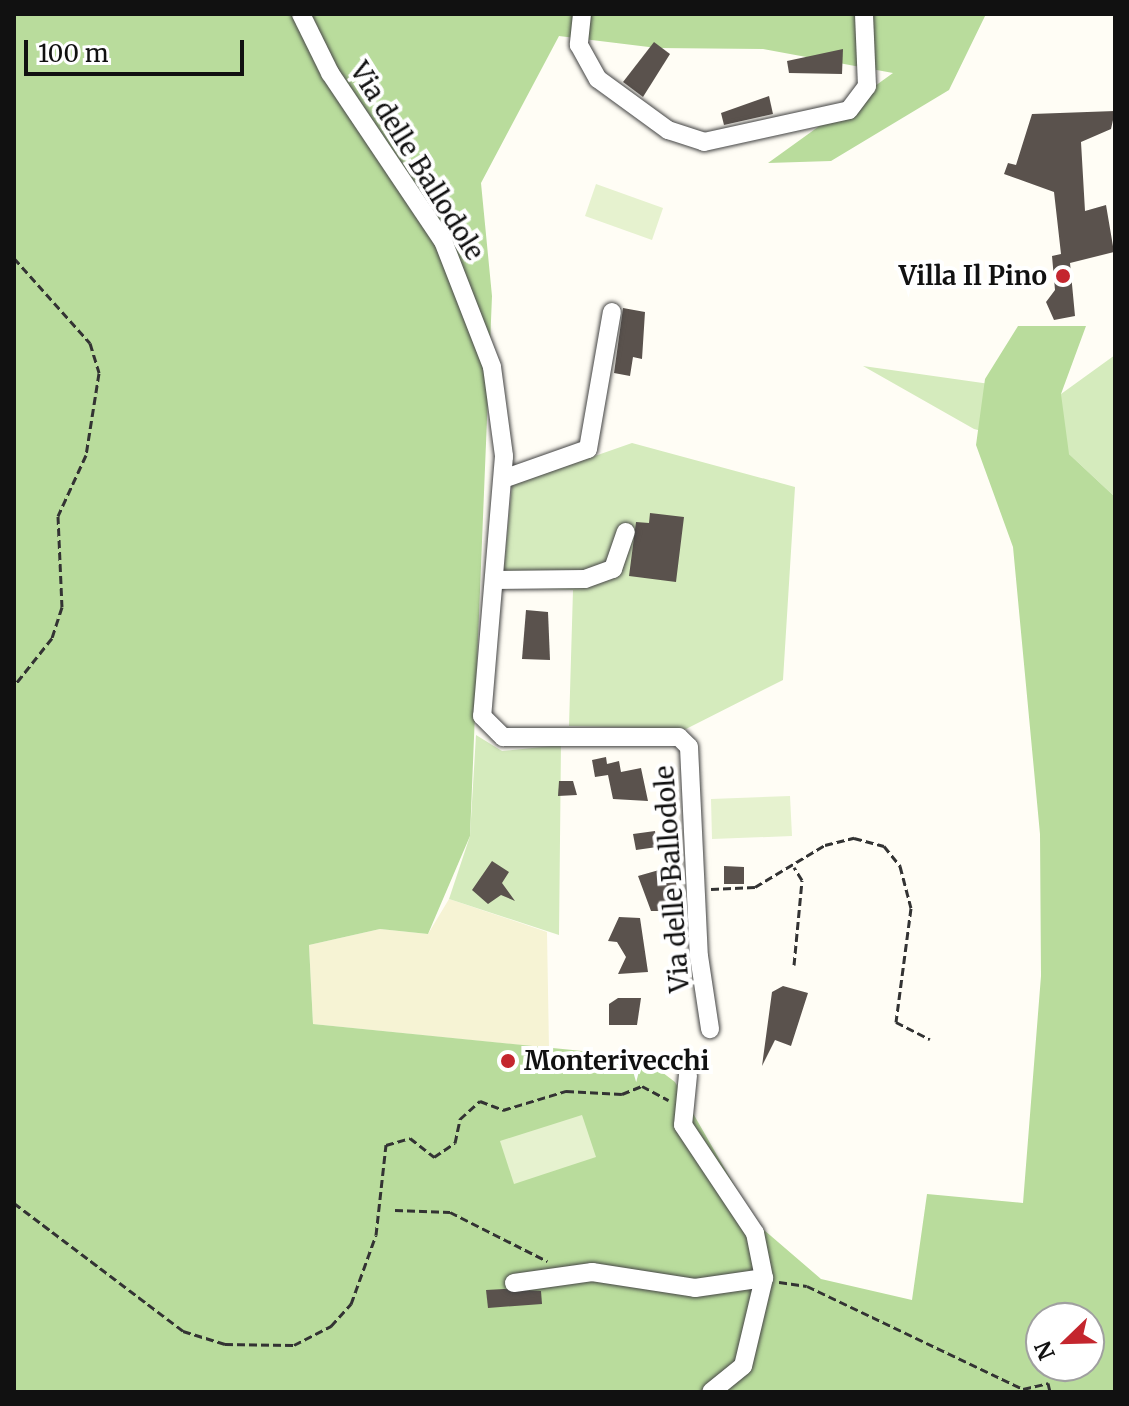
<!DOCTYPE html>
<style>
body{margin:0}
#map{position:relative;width:1129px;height:1406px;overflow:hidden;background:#fffdf5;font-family:Merriweather,serif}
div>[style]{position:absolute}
.farmland>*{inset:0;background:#f6f3d4}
.green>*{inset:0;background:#d5ebbd}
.forest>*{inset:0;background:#b9dc9c}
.pitch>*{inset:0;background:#e6f2cf}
.building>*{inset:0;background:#5a524d}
.path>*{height:3px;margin-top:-1.5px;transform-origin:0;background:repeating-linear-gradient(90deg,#333 0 8px,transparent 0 12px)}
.roads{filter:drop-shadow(0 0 2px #444) drop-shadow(0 0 2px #444)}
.minor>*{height:18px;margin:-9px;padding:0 9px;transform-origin:9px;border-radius:9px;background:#fff}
.dots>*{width:22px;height:22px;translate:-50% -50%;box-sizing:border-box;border:4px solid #fff;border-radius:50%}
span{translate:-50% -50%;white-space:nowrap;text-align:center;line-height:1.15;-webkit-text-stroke:8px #fff;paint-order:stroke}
.street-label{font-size:26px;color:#111}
.poi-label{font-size:26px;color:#111;font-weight:700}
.right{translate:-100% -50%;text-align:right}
.left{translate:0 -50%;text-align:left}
.frame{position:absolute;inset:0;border:16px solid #111;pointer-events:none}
.north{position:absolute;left:1025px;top:1302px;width:80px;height:80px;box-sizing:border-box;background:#fff;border:2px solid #a0a0a0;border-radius:50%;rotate:247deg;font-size:22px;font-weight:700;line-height:32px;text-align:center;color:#111}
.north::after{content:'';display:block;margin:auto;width:28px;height:36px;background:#c4262e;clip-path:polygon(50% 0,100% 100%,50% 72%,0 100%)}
.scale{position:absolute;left:24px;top:40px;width:220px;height:36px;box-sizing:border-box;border:4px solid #111;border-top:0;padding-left:10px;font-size:24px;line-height:28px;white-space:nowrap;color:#111;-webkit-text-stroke:6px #fff;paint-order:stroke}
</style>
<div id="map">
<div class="farmland">
<div style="clip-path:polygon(449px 899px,547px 932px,549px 1048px,313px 1024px,309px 945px,380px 929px,428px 934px)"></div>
</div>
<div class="green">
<div style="clip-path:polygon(1115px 355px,1115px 497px,1069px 454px,974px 429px,863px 366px,1061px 394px)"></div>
<div style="clip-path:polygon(632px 443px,795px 487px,783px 680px,686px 729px,569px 726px,573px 590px,502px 587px,512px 485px)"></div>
<div style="clip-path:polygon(476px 735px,502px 751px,561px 745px,559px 935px,449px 899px,470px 836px)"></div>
</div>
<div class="forest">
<div style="clip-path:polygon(evenodd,14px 14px,986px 14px,949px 90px,831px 161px,768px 163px,893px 73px,763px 49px,657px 48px,559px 36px,481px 183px,492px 296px,470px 836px,428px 934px,380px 929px,309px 945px,313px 1024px,642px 1057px,675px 1082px,756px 1223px,821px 1279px,912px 1300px,927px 1194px,1023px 1203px,1041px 976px,1040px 834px,1013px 547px,976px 445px,985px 379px,1018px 326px,1086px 326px,1061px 394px,1069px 454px,1115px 497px,1115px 1392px,14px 1392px,14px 14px,1041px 1318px,1089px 1318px,1089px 1366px,1041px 1366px,1041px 1318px)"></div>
</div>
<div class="pitch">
<div style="clip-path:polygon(596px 184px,663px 208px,652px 240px,585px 216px)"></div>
<div style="clip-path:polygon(790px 796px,792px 836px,712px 839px,711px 799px)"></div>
<div style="clip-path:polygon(582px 1115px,596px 1157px,514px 1184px,500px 1141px)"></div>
</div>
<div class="building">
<div style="clip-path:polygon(654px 42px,670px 54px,643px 97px,623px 82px)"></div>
<div style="clip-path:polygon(843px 49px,842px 74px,789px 73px,787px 61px)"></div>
<div style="clip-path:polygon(769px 96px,773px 114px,724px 125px,721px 113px)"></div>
<div style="clip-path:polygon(1115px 111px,1111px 129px,1081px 142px,1085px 211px,1106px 205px,1114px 252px,1070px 263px,1075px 316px,1054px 320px,1046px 302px,1055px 290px,1052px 256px,1061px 254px,1054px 192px,1004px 174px,1008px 163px,1016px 165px,1032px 114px)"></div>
<div style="clip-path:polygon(623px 308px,645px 312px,642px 359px,633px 357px,630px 376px,614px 373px)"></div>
<div style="clip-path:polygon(650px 513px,684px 517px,676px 582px,629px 576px,636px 522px,649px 523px)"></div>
<div style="clip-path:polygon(526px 610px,548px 612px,550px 660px,522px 659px)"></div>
<div style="clip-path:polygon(606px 757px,607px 764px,619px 761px,621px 772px,641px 768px,648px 801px,613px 799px,608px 775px,595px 777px,592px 760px)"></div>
<div style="clip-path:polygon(559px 781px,573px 781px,577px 795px,558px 796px)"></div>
<div style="clip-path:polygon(655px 831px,657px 847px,636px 850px,633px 834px)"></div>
<div style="clip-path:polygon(492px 861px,509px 872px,502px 883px,515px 901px,501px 895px,488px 904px,472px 890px)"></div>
<div style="clip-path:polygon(673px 866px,679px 898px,672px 899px,672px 911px,651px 911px,638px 876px)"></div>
<div style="clip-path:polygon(724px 866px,744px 867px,744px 884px,724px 884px)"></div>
<div style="clip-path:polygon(619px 917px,640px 918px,648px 972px,618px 974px,626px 957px,617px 942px,608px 941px)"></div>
<div style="clip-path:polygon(783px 986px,808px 993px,791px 1046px,775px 1040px,762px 1066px,772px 992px)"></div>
<div style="clip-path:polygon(618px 998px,641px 998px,637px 1025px,609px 1025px,609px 1004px)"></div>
<div style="clip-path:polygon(504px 1289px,541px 1291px,542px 1304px,488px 1308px,486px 1290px)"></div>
</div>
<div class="path">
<div style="left:14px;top:258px;width:114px;rotate:48.2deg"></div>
<div style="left:90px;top:343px;width:31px;rotate:73deg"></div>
<div style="left:99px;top:373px;width:83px;rotate:99deg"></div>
<div style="left:86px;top:455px;width:67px;rotate:114.7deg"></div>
<div style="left:58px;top:516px;width:91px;rotate:87.5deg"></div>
<div style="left:62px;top:607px;width:33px;rotate:108deg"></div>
<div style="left:52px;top:638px;width:61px;rotate:128.4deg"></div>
<div style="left:711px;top:889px;width:44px;rotate:-2.6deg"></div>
<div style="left:755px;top:887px;width:82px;rotate:-31deg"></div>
<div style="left:825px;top:845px;width:30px;rotate:-14deg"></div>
<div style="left:854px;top:838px;width:31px;rotate:15deg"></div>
<div style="left:884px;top:846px;width:26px;rotate:51deg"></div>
<div style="left:900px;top:866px;width:43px;rotate:75.3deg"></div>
<div style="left:911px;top:908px;width:115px;rotate:97.5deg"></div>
<div style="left:896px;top:1022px;width:38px;rotate:27deg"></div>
<div style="left:794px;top:965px;width:85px;rotate:-84.6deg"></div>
<div style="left:802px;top:880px;width:15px;rotate:-122deg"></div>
<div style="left:14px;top:1203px;width:212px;rotate:37.1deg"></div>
<div style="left:183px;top:1331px;width:44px;rotate:17.2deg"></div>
<div style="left:225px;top:1344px;width:69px;rotate:0.8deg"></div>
<div style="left:294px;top:1345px;width:42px;rotate:-27.2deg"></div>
<div style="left:331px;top:1326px;width:30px;rotate:-48deg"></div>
<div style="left:351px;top:1304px;width:73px;rotate:-70.1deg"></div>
<div style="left:376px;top:1235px;width:91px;rotate:-83.7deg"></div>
<div style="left:386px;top:1145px;width:25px;rotate:-16deg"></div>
<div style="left:410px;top:1138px;width:31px;rotate:38deg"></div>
<div style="left:434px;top:1157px;width:25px;rotate:-34deg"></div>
<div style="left:455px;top:1143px;width:25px;rotate:-78deg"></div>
<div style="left:460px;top:1119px;width:27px;rotate:-42deg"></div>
<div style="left:480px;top:1101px;width:25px;rotate:21deg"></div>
<div style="left:503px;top:1110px;width:66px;rotate:-16.8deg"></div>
<div style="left:566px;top:1091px;width:56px;rotate:3.1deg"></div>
<div style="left:622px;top:1094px;width:22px;rotate:-22deg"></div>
<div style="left:642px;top:1086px;width:30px;rotate:28deg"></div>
<div style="left:395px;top:1210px;width:55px;rotate:2.1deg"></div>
<div style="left:450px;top:1212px;width:109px;rotate:26.8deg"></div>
<div style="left:779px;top:1282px;width:28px;rotate:8deg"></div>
<div style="left:807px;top:1286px;width:239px;rotate:25.5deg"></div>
<div style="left:1023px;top:1389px;width:26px;rotate:-13deg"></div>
<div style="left:1048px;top:1383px;width:9px;rotate:77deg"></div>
</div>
<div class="roads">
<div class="minor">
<div style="left:301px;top:14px;width:66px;rotate:63.8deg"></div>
<div style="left:330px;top:73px;width:202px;rotate:56.1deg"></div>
<div style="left:443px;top:241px;width:135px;rotate:68.7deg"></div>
<div style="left:492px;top:367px;width:90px;rotate:82.3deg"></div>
<div style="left:504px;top:456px;width:261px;rotate:94.8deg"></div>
<div style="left:482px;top:716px;width:30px;rotate:45deg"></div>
<div style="left:503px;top:737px;width:176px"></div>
<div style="left:679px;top:737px;width:14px;rotate:45deg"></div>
<div style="left:689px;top:747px;width:209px;rotate:87.3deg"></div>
<div style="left:699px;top:956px;width:74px;rotate:81.4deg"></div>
<div style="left:582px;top:14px;width:31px;rotate:96deg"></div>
<div style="left:579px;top:45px;width:39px;rotate:61deg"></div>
<div style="left:598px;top:79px;width:87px;rotate:36.1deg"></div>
<div style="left:668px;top:130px;width:38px;rotate:18deg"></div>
<div style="left:704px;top:142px;width:148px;rotate:-12.4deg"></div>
<div style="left:849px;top:110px;width:30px;rotate:-53deg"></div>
<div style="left:867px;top:86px;width:72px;rotate:-92.4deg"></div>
<div style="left:503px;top:479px;width:90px;rotate:-19.4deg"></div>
<div style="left:588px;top:449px;width:139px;rotate:-80.1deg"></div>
<div style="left:494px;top:580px;width:91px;rotate:-0.6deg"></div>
<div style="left:585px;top:579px;width:30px;rotate:-20deg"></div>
<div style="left:613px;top:569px;width:39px;rotate:-71deg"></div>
<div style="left:688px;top:1075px;width:50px;rotate:95.7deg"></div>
<div style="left:683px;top:1125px;width:130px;rotate:56.3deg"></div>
<div style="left:755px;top:1233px;width:46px;rotate:78.7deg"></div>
<div style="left:764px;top:1278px;width:90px;rotate:103.4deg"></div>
<div style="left:743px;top:1366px;width:41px;rotate:140.9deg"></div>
<div style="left:514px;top:1283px;width:79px;rotate:-8deg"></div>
<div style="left:592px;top:1272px;width:104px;rotate:8.8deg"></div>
<div style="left:695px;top:1288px;width:70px;rotate:-8.2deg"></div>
</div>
</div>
<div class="dots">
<div style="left:1063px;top:276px;background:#c4262e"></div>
<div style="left:508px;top:1061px;background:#c4262e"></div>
</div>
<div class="street-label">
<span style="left:417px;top:161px;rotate:58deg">Via delle Ballodole</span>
<span style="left:672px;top:879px;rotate:-94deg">Via delle Ballodole</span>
</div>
<div class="poi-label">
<span class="right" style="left:1047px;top:276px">Villa Il Pino</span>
<span class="left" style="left:524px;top:1061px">Monterivecchi</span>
</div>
<div class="frame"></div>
<div class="north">N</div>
<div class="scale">100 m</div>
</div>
